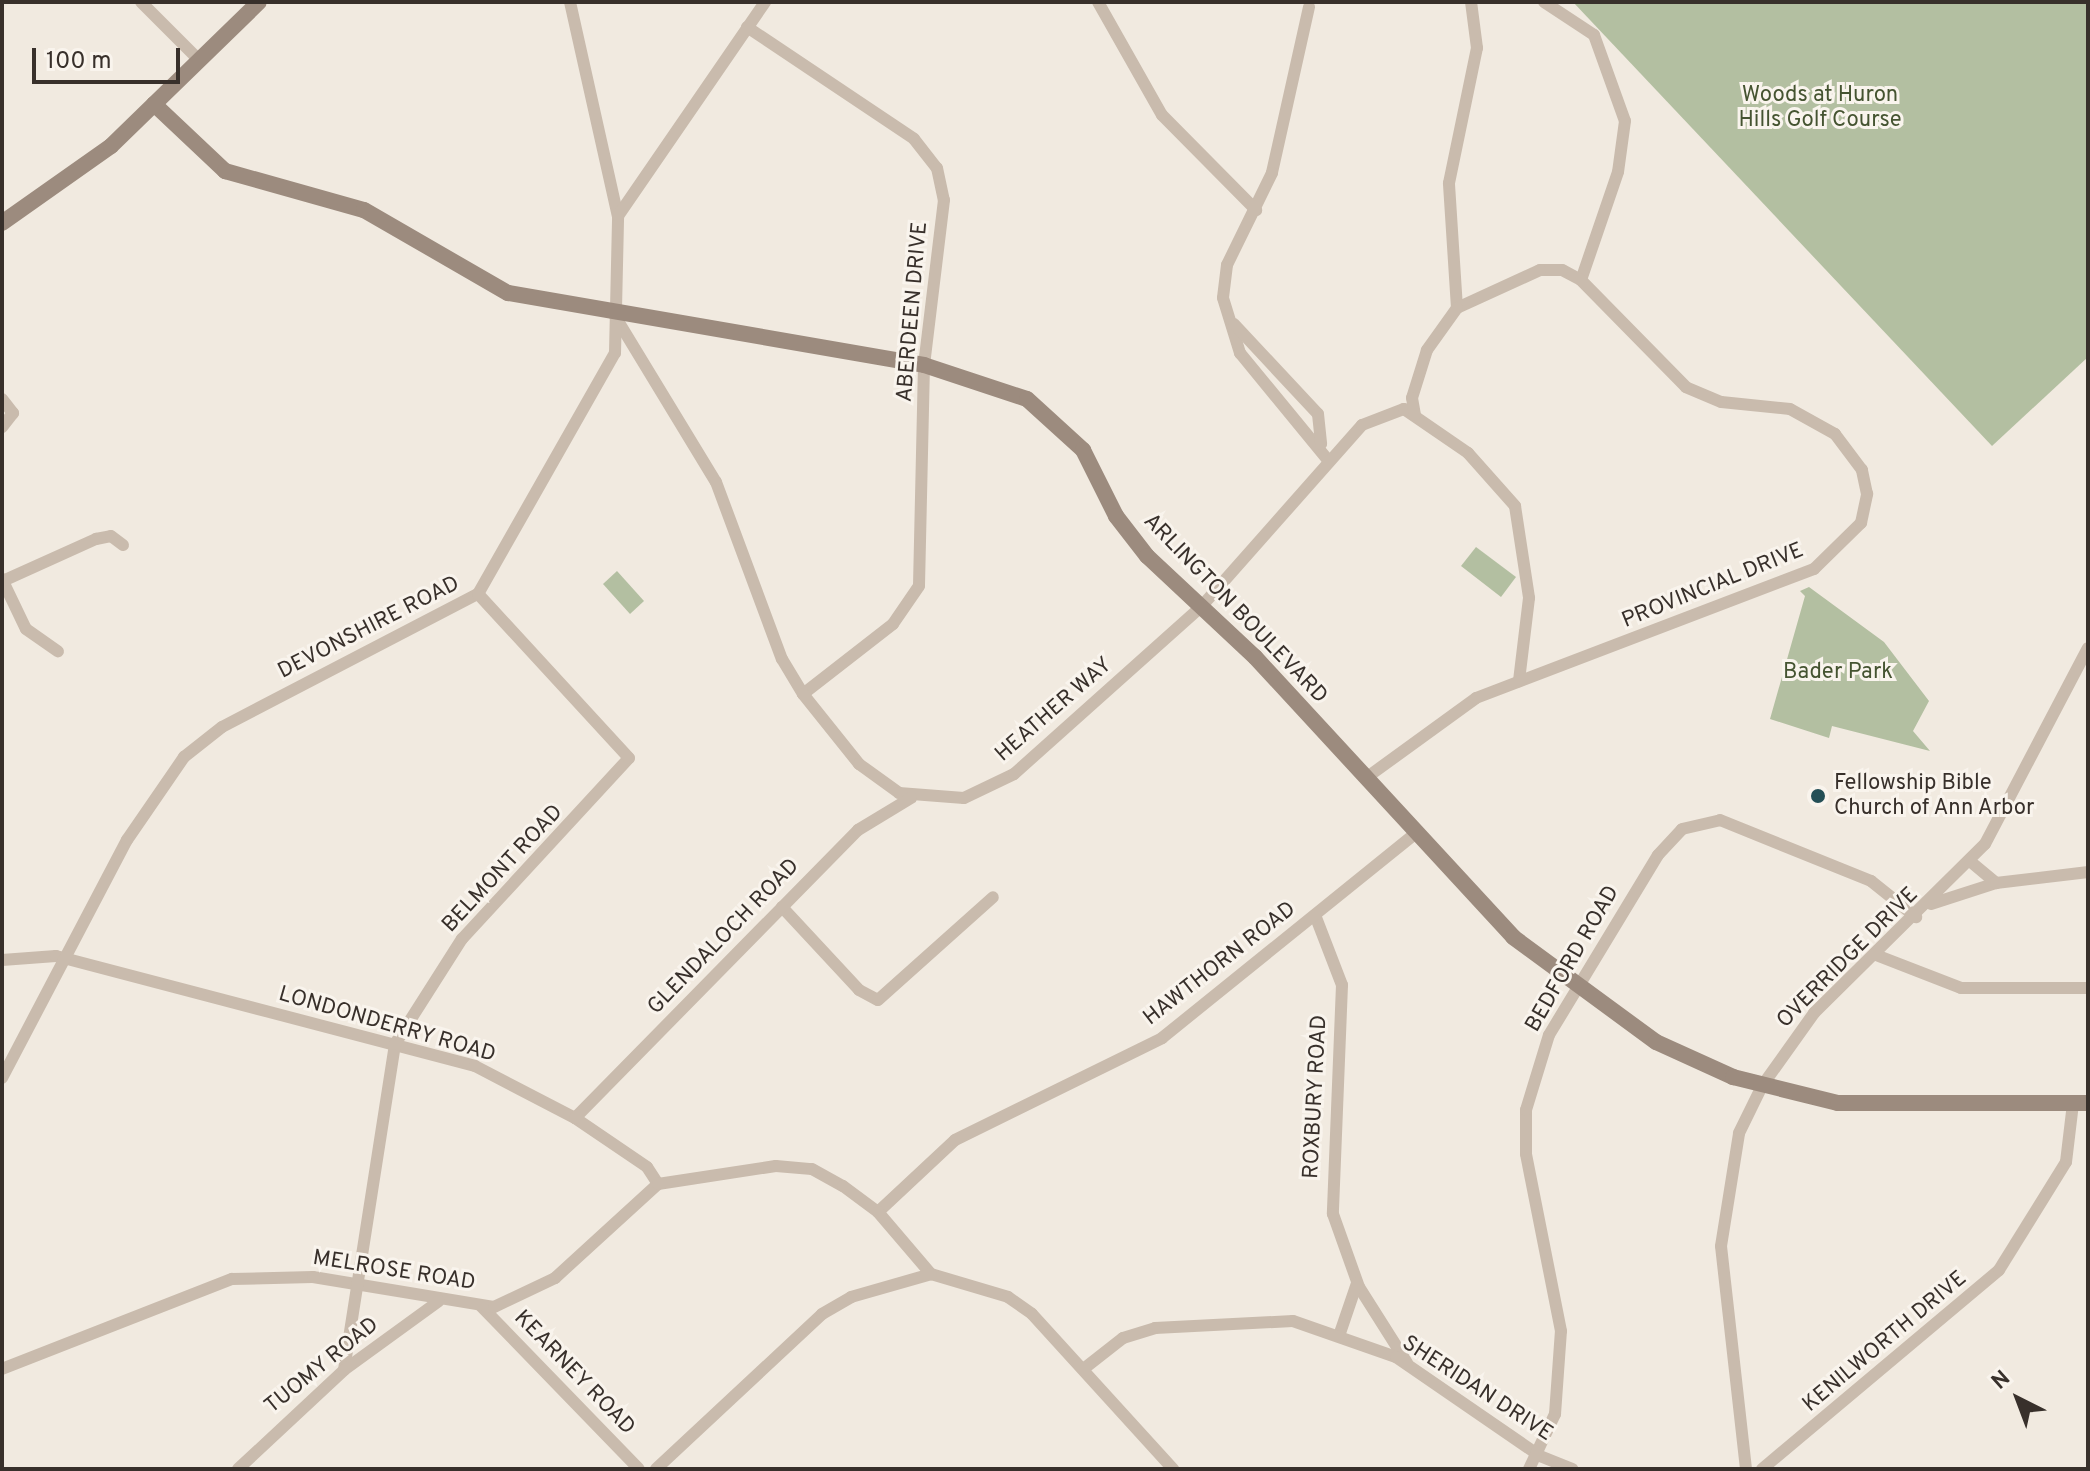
<!DOCTYPE html>
<style>
body{margin:0}
#map{position:relative;width:2090px;height:1471px;overflow:hidden;background:#f1eae0;font-family:Overpass,sans-serif}
div>[style]{position:absolute}
.green>*{inset:0;background:#b3bfa1}
.street>*{height:12px;margin:-6px;padding:0 6px;transform-origin:6px;border-radius:6px;background:#c9bbad}
.secondary>*{height:16px;margin:-8px;padding:0 8px;transform-origin:8px;border-radius:8px;background:#9c8b7e}
.dots>*{width:22px;height:22px;translate:-50% -50%;box-sizing:border-box;border:4px solid #f9f4ed;border-radius:50%}
span{translate:-50% -50%;white-space:nowrap;text-align:center;line-height:1.15;-webkit-text-stroke:6px #f9f4ed;paint-order:stroke}
.park-label{font-size:22px;color:#455431}
.street-label{font-size:22px;color:#38302b}
.poi-label{font-size:22px;color:#38302b}
.left{translate:0 -50%;text-align:left}
.frame{position:absolute;inset:0;border:4px solid #38302b;pointer-events:none}
.north{position:absolute;left:1978px;top:1359px;width:80px;height:80px;-webkit-text-stroke:6px #f9f4ed;paint-order:stroke;rotate:318deg;font-size:22px;font-weight:700;line-height:32px;text-align:center;color:#38302b}
.north::after{content:'';display:block;margin:auto;width:28px;height:36px;background:#38302b;clip-path:polygon(50% 0,100% 100%,50% 72%,0 100%)}
.scale{position:absolute;left:32px;top:48px;width:148px;height:36px;box-sizing:border-box;border:4px solid #38302b;border-top:0;padding-left:10px;font-size:24px;line-height:28px;white-space:nowrap;color:#38302b;-webkit-text-stroke:6px #f9f4ed;paint-order:stroke}
</style>
<div id="map">
<div class="green">
<div style="clip-path:polygon(1573px 2px,2088px 2px,2088px 357px,1992px 446px)"></div>
<div style="clip-path:polygon(1476px 547px,1516px 577px,1501px 597px,1461px 566px)"></div>
<div style="clip-path:polygon(617px 571px,644px 601px,630px 614px,603px 584px)"></div>
<div style="clip-path:polygon(1809px 587px,1884px 642px,1929px 701px,1913px 731px,1930px 751px,1832px 726px,1829px 738px,1770px 719px,1805px 596px,1800px 591px)"></div>
</div>
<div class="street">
<div style="left:141px;top:2px;width:82px;rotate:45deg"></div>
<div style="left:570px;top:2px;width:219px;rotate:77.4deg"></div>
<div style="left:1098px;top:2px;width:130px;rotate:60.5deg"></div>
<div style="left:1162px;top:115px;width:134px;rotate:45.3deg"></div>
<div style="left:1544px;top:2px;width:60px;rotate:33.4deg"></div>
<div style="left:1594px;top:35px;width:91px;rotate:70.2deg"></div>
<div style="left:1625px;top:121px;width:51px;rotate:97.8deg"></div>
<div style="left:1618px;top:172px;width:114px;rotate:108.9deg"></div>
<div style="left:1309px;top:7px;width:170px;rotate:102.6deg"></div>
<div style="left:1272px;top:173px;width:102px;rotate:116.1deg"></div>
<div style="left:1227px;top:265px;width:33px;rotate:97deg"></div>
<div style="left:1223px;top:298px;width:58px;rotate:72.8deg"></div>
<div style="left:1240px;top:353px;width:139px;rotate:50.6deg"></div>
<div style="left:747px;top:27px;width:201px;rotate:33.8deg"></div>
<div style="left:914px;top:139px;width:37px;rotate:52deg"></div>
<div style="left:937px;top:168px;width:33px;rotate:78deg"></div>
<div style="left:944px;top:200px;width:166px;rotate:96.9deg"></div>
<div style="left:924px;top:365px;width:221px;rotate:91.3deg"></div>
<div style="left:919px;top:586px;width:46px;rotate:124.4deg"></div>
<div style="left:893px;top:624px;width:114px;rotate:142.1deg"></div>
<div style="left:1457px;top:308px;width:125px;rotate:-93.7deg"></div>
<div style="left:1449px;top:183px;width:138px;rotate:-78.3deg"></div>
<div style="left:1477px;top:48px;width:46px;rotate:-97.4deg"></div>
<div style="left:615px;top:316px;width:194px;rotate:58.7deg"></div>
<div style="left:716px;top:482px;width:189px;rotate:69.6deg"></div>
<div style="left:782px;top:659px;width:41px;rotate:59deg"></div>
<div style="left:803px;top:694px;width:90px;rotate:51.3deg"></div>
<div style="left:859px;top:764px;width:49px;rotate:35.9deg"></div>
<div style="left:899px;top:793px;width:65px;rotate:4.4deg"></div>
<div style="left:964px;top:798px;width:55px;rotate:-25.6deg"></div>
<div style="left:1014px;top:774px;width:251px;rotate:-41.8deg"></div>
<div style="left:1201px;top:607px;width:243px;rotate:-48.5deg"></div>
<div style="left:1362px;top:425px;width:45px;rotate:-20.9deg"></div>
<div style="left:1404px;top:409px;width:78px;rotate:34.5deg"></div>
<div style="left:1468px;top:453px;width:71px;rotate:48.4deg"></div>
<div style="left:1515px;top:506px;width:93px;rotate:81.3deg"></div>
<div style="left:1529px;top:598px;width:84px;rotate:96.9deg"></div>
<div style="left:1234px;top:324px;width:123px;rotate:47deg"></div>
<div style="left:1318px;top:414px;width:30px;rotate:84deg"></div>
<div style="left:2px;top:399px;width:18px;rotate:52deg"></div>
<div style="left:13px;top:413px;width:18px;rotate:128deg"></div>
<div style="left:2px;top:579px;width:55px;rotate:64.4deg"></div>
<div style="left:26px;top:629px;width:39px;rotate:35deg"></div>
<div style="left:5px;top:580px;width:100px;rotate:-24.3deg"></div>
<div style="left:96px;top:539px;width:15px;rotate:-11deg"></div>
<div style="left:111px;top:536px;width:15px;rotate:37deg"></div>
<div style="left:1366px;top:778px;width:136px;rotate:-36deg"></div>
<div style="left:1476px;top:698px;width:362px;rotate:-20.9deg"></div>
<div style="left:1814px;top:569px;width:66px;rotate:-44.4deg"></div>
<div style="left:1861px;top:523px;width:30px;rotate:-78deg"></div>
<div style="left:1867px;top:494px;width:25px;rotate:-102deg"></div>
<div style="left:1862px;top:470px;width:45px;rotate:-126.9deg"></div>
<div style="left:1835px;top:434px;width:51px;rotate:-150.9deg"></div>
<div style="left:1790px;top:409px;width:69px;rotate:-174.2deg"></div>
<div style="left:1721px;top:402px;width:38px;rotate:-157deg"></div>
<div style="left:1686px;top:387px;width:150px;rotate:-134.5deg"></div>
<div style="left:1581px;top:280px;width:21px;rotate:-152deg"></div>
<div style="left:1562px;top:270px;width:22px;rotate:180deg"></div>
<div style="left:1540px;top:270px;width:91px;rotate:155.4deg"></div>
<div style="left:1457px;top:308px;width:52px;rotate:125.5deg"></div>
<div style="left:1427px;top:350px;width:50px;rotate:107.4deg"></div>
<div style="left:1412px;top:398px;width:17px;rotate:80deg"></div>
<div style="left:1971px;top:862px;width:33px;rotate:40deg"></div>
<div style="left:1931px;top:904px;width:68px;rotate:-17.9deg"></div>
<div style="left:1996px;top:883px;width:93px;rotate:-6.8deg"></div>
<div style="left:782px;top:907px;width:113px;rotate:47.1deg"></div>
<div style="left:859px;top:990px;width:21px;rotate:28deg"></div>
<div style="left:878px;top:1000px;width:154px;rotate:-41.8deg"></div>
<div style="left:1315px;top:915px;width:75px;rotate:68.9deg"></div>
<div style="left:1342px;top:985px;width:229px;rotate:92.3deg"></div>
<div style="left:1333px;top:1214px;width:77px;rotate:70.4deg"></div>
<div style="left:1359px;top:1287px;width:90px;rotate:57.7deg"></div>
<div style="left:1876px;top:955px;width:91px;rotate:21.2deg"></div>
<div style="left:1961px;top:988px;width:127px"></div>
<div style="left:2px;top:960px;width:54px;rotate:-4.2deg"></div>
<div style="left:56px;top:956px;width:433px;rotate:14.7deg"></div>
<div style="left:475px;top:1066px;width:113px;rotate:27.5deg"></div>
<div style="left:575px;top:1118px;width:87px;rotate:34.2deg"></div>
<div style="left:647px;top:1167px;width:20px;rotate:57deg"></div>
<div style="left:2px;top:1078px;width:269px;rotate:-62.3deg"></div>
<div style="left:127px;top:840px;width:101px;rotate:-55.5deg"></div>
<div style="left:184px;top:757px;width:48px;rotate:-38.3deg"></div>
<div style="left:222px;top:727px;width:288px;rotate:-27.5deg"></div>
<div style="left:478px;top:594px;width:277px;rotate:-60.4deg"></div>
<div style="left:615px;top:353px;width:137px;rotate:-88.7deg"></div>
<div style="left:618px;top:216px;width:260px;rotate:-55.5deg"></div>
<div style="left:575px;top:1118px;width:404px;rotate:-45.5deg"></div>
<div style="left:858px;top:830px;width:62px;rotate:-31.1deg"></div>
<div style="left:878px;top:1212px;width:105px;rotate:-43.1deg"></div>
<div style="left:955px;top:1140px;width:231px;rotate:-26.2deg"></div>
<div style="left:1162px;top:1038px;width:326px;rotate:-38.9deg"></div>
<div style="left:480px;top:1305px;width:228px;rotate:45.9deg"></div>
<div style="left:1340px;top:1333px;width:53px;rotate:-71.2deg"></div>
<div style="left:1086px;top:1367px;width:47px;rotate:-38.1deg"></div>
<div style="left:1123px;top:1338px;width:34px;rotate:-17deg"></div>
<div style="left:1155px;top:1328px;width:138px;rotate:-2.9deg"></div>
<div style="left:1293px;top:1321px;width:109px;rotate:19.3deg"></div>
<div style="left:1396px;top:1357px;width:175px;rotate:34.5deg"></div>
<div style="left:1540px;top:1456px;width:35px;rotate:22deg"></div>
<div style="left:2px;top:1369px;width:247px;rotate:-21.4deg"></div>
<div style="left:232px;top:1279px;width:81px;rotate:-1.4deg"></div>
<div style="left:313px;top:1277px;width:183px;rotate:9.4deg"></div>
<div style="left:494px;top:1307px;width:68px;rotate:-25.4deg"></div>
<div style="left:555px;top:1278px;width:139px;rotate:-42.4deg"></div>
<div style="left:658px;top:1184px;width:119px;rotate:-8.7deg"></div>
<div style="left:776px;top:1166px;width:36px;rotate:5deg"></div>
<div style="left:812px;top:1169px;width:35px;rotate:29deg"></div>
<div style="left:843px;top:1186px;width:44px;rotate:36.6deg"></div>
<div style="left:878px;top:1212px;width:82px;rotate:49.5deg"></div>
<div style="left:931px;top:1274px;width:80px;rotate:16.6deg"></div>
<div style="left:1008px;top:1297px;width:29px;rotate:35deg"></div>
<div style="left:1032px;top:1314px;width:210px;rotate:47.7deg"></div>
<div style="left:344px;top:1370px;width:330px;rotate:-81.1deg"></div>
<div style="left:395px;top:1044px;width:125px;rotate:-57.5deg"></div>
<div style="left:462px;top:939px;width:246px;rotate:-47.3deg"></div>
<div style="left:629px;top:758px;width:223px;rotate:-132.6deg"></div>
<div style="left:238px;top:1469px;width:145px;rotate:-43deg"></div>
<div style="left:344px;top:1370px;width:117px;rotate:-36deg"></div>
<div style="left:656px;top:1469px;width:227px;rotate:-43deg"></div>
<div style="left:822px;top:1314px;width:34px;rotate:-30deg"></div>
<div style="left:851px;top:1297px;width:83px;rotate:-16deg"></div>
<div style="left:1529px;top:1469px;width:61px;rotate:-64.7deg"></div>
<div style="left:1555px;top:1414px;width:83px;rotate:-85.9deg"></div>
<div style="left:1561px;top:1331px;width:180px;rotate:-101.2deg"></div>
<div style="left:1526px;top:1154px;width:44px;rotate:-90deg"></div>
<div style="left:1526px;top:1110px;width:78px;rotate:-73deg"></div>
<div style="left:1549px;top:1035px;width:210px;rotate:-58.8deg"></div>
<div style="left:1658px;top:855px;width:35px;rotate:-47deg"></div>
<div style="left:1682px;top:829px;width:39px;rotate:-13deg"></div>
<div style="left:1720px;top:820px;width:163px;rotate:22deg"></div>
<div style="left:1871px;top:881px;width:58px;rotate:38.7deg"></div>
<div style="left:1746px;top:1469px;width:224px;rotate:-96.4deg"></div>
<div style="left:1721px;top:1246px;width:114px;rotate:-80.9deg"></div>
<div style="left:1739px;top:1133px;width:52px;rotate:-63.9deg"></div>
<div style="left:1762px;top:1086px;width:90px;rotate:-54.5deg"></div>
<div style="left:1814px;top:1013px;width:240px;rotate:-44.7deg"></div>
<div style="left:1985px;top:844px;width:221px;rotate:-62.3deg"></div>
<div style="left:1762px;top:1469px;width:309px;rotate:-40deg"></div>
<div style="left:1999px;top:1270px;width:127px;rotate:-58.2deg"></div>
<div style="left:2066px;top:1162px;width:59px;rotate:-83.2deg"></div>
</div>
<div class="secondary">
<div style="left:154px;top:104px;width:98px;rotate:43.3deg"></div>
<div style="left:225px;top:171px;width:144px;rotate:15.7deg"></div>
<div style="left:364px;top:210px;width:166px;rotate:30deg"></div>
<div style="left:508px;top:293px;width:422px;rotate:9.8deg"></div>
<div style="left:924px;top:365px;width:108px;rotate:18.3deg"></div>
<div style="left:1027px;top:399px;width:76px;rotate:42.3deg"></div>
<div style="left:1083px;top:450px;width:74px;rotate:63.4deg"></div>
<div style="left:1116px;top:516px;width:51px;rotate:52.2deg"></div>
<div style="left:1147px;top:556px;width:148px;rotate:43.1deg"></div>
<div style="left:1255px;top:657px;width:381px;rotate:47.3deg"></div>
<div style="left:1513px;top:937px;width:177px;rotate:36.3deg"></div>
<div style="left:1656px;top:1042px;width:85px;rotate:24.4deg"></div>
<div style="left:1733px;top:1077px;width:108px;rotate:13.9deg"></div>
<div style="left:1838px;top:1103px;width:250px"></div>
<div style="left:2px;top:223px;width:133px;rotate:-35.2deg"></div>
<div style="left:111px;top:146px;width:206px;rotate:-44.2deg"></div>
</div>
<div class="dots">
<div style="left:1818px;top:796px;background:#244f56"></div>
</div>
<div class="park-label">
<span style="left:1820px;top:108px">Woods at Huron<br>Hills Golf Course</span>
<span style="left:1838px;top:673px">Bader Park</span>
</div>
<div class="street-label">
<span style="left:913px;top:312px;rotate:-85deg">ABERDEEN DRIVE</span>
<span style="left:1713px;top:586px;rotate:-22deg">PROVINCIAL DRIVE</span>
<span style="left:1235px;top:609px;rotate:46deg">ARLINGTON BOULEVARD</span>
<span style="left:369px;top:628px;rotate:-27deg">DEVONSHIRE ROAD</span>
<span style="left:1054px;top:710px;rotate:-41deg">HEATHER WAY</span>
<span style="left:503px;top:869px;rotate:-47deg">BELMONT ROAD</span>
<span style="left:724px;top:937px;rotate:-46deg">GLENDALOCH ROAD</span>
<span style="left:1848px;top:958px;rotate:-45deg">OVERRIDGE DRIVE</span>
<span style="left:1573px;top:959px;rotate:-60deg">BEDFORD ROAD</span>
<span style="left:1220px;top:964px;rotate:-38deg">HAWTHORN ROAD</span>
<span style="left:387px;top:1025px;rotate:16deg">LONDONDERRY ROAD</span>
<span style="left:1316px;top:1097px;rotate:-87deg">ROXBURY ROAD</span>
<span style="left:394px;top:1271px;rotate:9deg">MELROSE ROAD</span>
<span style="left:1885px;top:1342px;rotate:-40deg">KENILWORTH DRIVE</span>
<span style="left:322px;top:1366px;rotate:-39deg">TUOMY ROAD</span>
<span style="left:574px;top:1373px;rotate:46deg">KEARNEY ROAD</span>
<span style="left:1477px;top:1389px;rotate:33deg">SHERIDAN DRIVE</span>
</div>
<div class="poi-label">
<span class="left" style="left:1834px;top:796px">Fellowship Bible<br>Church of Ann Arbor</span>
</div>
<div class="frame"></div>
<div class="north">N</div>
<div class="scale">100 m</div>
</div>
